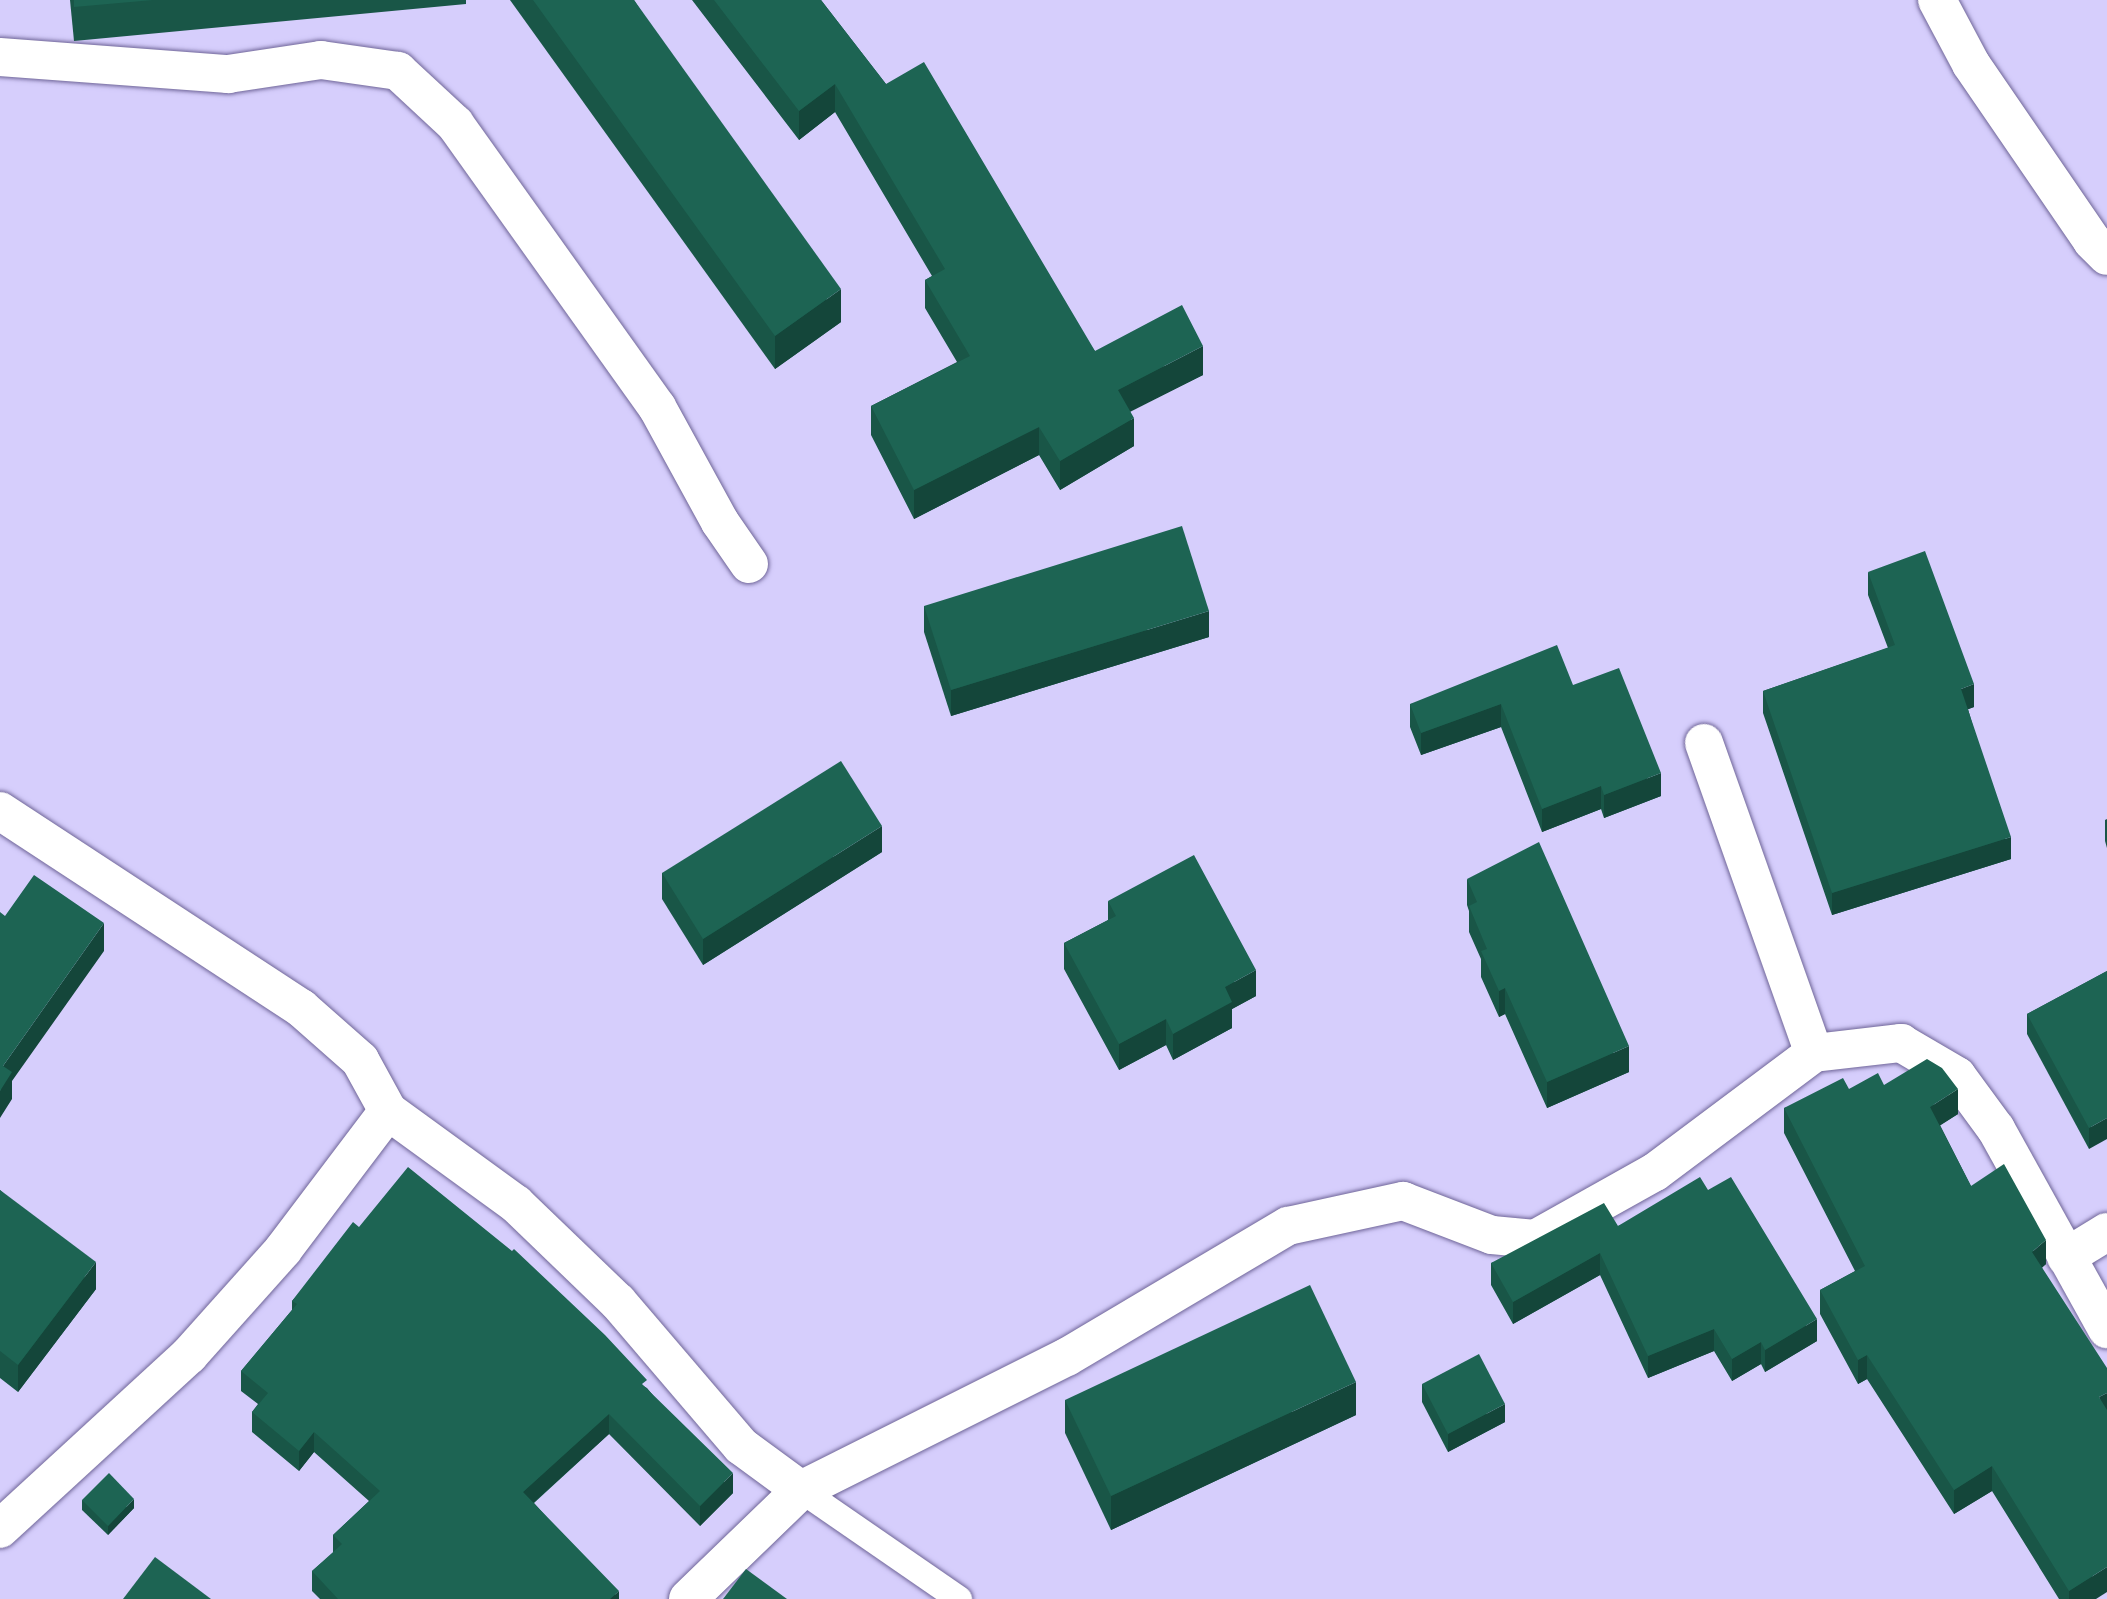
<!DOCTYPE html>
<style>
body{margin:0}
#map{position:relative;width:2107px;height:1599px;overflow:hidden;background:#d6cefc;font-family:"Fira Sans Condensed",sans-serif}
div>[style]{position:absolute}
.roads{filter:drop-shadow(0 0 2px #6f6598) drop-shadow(0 0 2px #6f6598)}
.lane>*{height:26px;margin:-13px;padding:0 13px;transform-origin:13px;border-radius:13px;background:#fff}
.street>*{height:38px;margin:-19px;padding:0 19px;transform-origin:19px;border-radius:19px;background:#fff}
.secondary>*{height:38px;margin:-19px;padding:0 19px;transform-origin:19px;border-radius:19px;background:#fff}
.wall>*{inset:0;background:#195647}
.shaded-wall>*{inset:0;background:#14463a}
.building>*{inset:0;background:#1d6453}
span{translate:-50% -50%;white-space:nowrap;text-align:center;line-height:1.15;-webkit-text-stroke:7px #f6f5fb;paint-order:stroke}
</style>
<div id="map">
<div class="roads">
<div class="lane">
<div style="left:801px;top:1490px;width:192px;rotate:34.6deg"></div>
</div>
<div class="street">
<div style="left:1937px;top:0;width:72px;rotate:62deg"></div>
<div style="left:1971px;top:64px;width:214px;rotate:55.6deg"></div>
<div style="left:2092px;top:241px;width:21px;rotate:45deg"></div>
<div style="left:0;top:57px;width:229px;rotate:4.3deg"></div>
<div style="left:228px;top:74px;width:94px;rotate:-8.6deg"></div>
<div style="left:321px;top:60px;width:78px;rotate:8.1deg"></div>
<div style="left:398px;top:71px;width:78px;rotate:42.9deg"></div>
<div style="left:455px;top:124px;width:348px;rotate:54.5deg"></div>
<div style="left:657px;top:407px;width:131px;rotate:61.3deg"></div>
<div style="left:720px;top:522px;width:51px;rotate:55.4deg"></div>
<div style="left:1704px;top:743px;width:329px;rotate:70.5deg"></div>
<div style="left:388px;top:1111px;width:158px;rotate:36deg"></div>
<div style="left:516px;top:1204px;width:141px;rotate:43.9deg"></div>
<div style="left:618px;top:1302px;width:189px;rotate:49.5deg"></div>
<div style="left:741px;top:1446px;width:74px;rotate:36.3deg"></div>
<div style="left:2066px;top:1257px;width:48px;rotate:-31.4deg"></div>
<div style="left:688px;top:1599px;width:157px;rotate:-44deg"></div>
<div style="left:801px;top:1490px;width:297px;rotate:-26.6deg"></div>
<div style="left:1067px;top:1357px;width:257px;rotate:-30.7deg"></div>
<div style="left:1288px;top:1226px;width:118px;rotate:-12.3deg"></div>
<div style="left:1403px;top:1201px;width:95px;rotate:20.9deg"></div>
<div style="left:1492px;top:1235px;width:43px;rotate:5.3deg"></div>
<div style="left:1535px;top:1239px;width:137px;rotate:-29.2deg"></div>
<div style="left:1655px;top:1172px;width:199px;rotate:-36.8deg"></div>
<div style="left:1814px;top:1053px;width:88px;rotate:-6.6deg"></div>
<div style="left:1901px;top:1043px;width:65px;rotate:30.5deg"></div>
<div style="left:1957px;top:1076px;width:66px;rotate:53.7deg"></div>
<div style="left:1996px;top:1129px;width:229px;rotate:61deg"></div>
</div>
<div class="secondary">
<div style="left:0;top:811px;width:360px;rotate:33.2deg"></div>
<div style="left:301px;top:1008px;width:79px;rotate:41.4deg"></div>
<div style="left:360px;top:1060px;width:58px;rotate:61.2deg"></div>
<div style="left:388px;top:1111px;width:174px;rotate:127.1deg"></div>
<div style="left:283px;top:1250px;width:141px;rotate:131.8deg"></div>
<div style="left:189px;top:1355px;width:257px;rotate:137.4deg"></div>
</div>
</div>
<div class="wall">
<div style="clip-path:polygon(70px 0,466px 0,466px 4px,74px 41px)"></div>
<div style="clip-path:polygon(510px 0,634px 0,841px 322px,775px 369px)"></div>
<div style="clip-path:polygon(692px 0,821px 0,886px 84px,1095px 351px,1203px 375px,1130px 411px,1134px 446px,1060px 490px,1039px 455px,914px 519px,871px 435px,871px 406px,957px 362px,925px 308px,925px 280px,932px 276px,835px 112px,799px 140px)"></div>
<div style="clip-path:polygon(1868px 572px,1974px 707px,1968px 709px,2011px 859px,1832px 915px,1763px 713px,1763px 691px,1888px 648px,1868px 595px)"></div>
<div style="clip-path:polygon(924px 606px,1209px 637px,951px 716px,924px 632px)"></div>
<div style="clip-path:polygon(1573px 685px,1661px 796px,1604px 818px,1601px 809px,1542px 832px,1501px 727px,1421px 755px,1410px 727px,1410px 704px)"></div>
<div style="clip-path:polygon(2107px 819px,2107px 848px,2105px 841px,2105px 820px)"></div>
<div style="clip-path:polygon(882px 852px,703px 965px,662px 899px,662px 873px)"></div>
<div style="clip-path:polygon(1467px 879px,1629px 1072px,1547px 1108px,1505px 1014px,1499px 1017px,1481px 977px,1481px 959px,1469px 932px,1469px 911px,1467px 905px)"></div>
<div style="clip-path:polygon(1108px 901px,1256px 996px,1232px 1009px,1232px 1028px,1173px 1060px,1166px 1045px,1119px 1070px,1064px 969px,1064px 943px,1108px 920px)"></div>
<div style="clip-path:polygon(2107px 971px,2089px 1149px,2027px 1034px,2027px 1014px)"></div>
<div style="clip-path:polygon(1884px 1085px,1958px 1114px,1940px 1125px,1971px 1186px,2046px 1264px,2042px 1267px,2096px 1599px,2059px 1599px,1992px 1491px,1954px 1514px,1867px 1379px,1858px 1384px,1820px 1314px,1820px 1290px,1855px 1271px,1784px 1133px,1784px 1108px,1849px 1089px)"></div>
<div style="clip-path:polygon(0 1190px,96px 1289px,18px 1392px,0 1378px)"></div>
<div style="clip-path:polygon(1708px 1190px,1817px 1341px,1765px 1372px,1761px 1364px,1732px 1381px,1714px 1351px,1648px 1378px,1600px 1275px,1513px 1324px,1491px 1285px,1491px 1263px,1618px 1226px)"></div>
<div style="clip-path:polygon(359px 1227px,647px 1388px,733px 1493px,700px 1526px,609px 1434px,534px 1503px,619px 1599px,320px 1599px,312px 1591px,312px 1571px,333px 1553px,333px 1535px,369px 1501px,314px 1452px,299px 1471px,252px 1432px,252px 1412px,258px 1404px,241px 1391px,241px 1371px,292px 1310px,292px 1301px)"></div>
<div style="clip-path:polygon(1422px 1384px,1505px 1422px,1448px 1452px,1422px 1402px)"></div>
<div style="clip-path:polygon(1065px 1400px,1356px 1415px,1111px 1530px,1065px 1433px)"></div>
<div style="clip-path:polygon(82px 1500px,134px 1508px,108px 1535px,82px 1510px)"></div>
</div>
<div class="shaded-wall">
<div style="clip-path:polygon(835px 84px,835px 112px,799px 140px,799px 111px)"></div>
<div style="clip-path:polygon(841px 289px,841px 322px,775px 369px,775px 336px)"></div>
<div style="clip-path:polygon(1203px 346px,1203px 375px,1118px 418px,1118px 390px)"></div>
<div style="clip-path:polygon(1134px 418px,1134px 446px,1060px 490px,1060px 461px)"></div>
<div style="clip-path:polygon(1039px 427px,1039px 455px,914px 519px,914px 490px)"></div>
<div style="clip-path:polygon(1209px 611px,1209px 637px,951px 716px,951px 690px)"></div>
<div style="clip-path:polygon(1974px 684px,1974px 707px,1961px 712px,1961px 689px)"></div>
<div style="clip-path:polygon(1501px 704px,1501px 727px,1421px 755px,1421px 733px)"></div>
<div style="clip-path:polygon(1661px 773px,1661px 796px,1604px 818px,1604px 795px)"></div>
<div style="clip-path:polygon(1601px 786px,1601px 809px,1542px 832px,1542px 809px)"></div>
<div style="clip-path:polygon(882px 826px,882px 852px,703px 965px,703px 939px)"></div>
<div style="clip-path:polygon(2011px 837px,2011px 859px,1832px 915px,1832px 893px)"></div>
<div style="clip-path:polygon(104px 923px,104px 951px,12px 1081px,12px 1099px,0 1118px,0 1091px,3px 1066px)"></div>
<div style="clip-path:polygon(1256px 970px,1256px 996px,1232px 1009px,1232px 1028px,1173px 1060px,1173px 1034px,1225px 987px)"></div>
<div style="clip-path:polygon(1505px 988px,1505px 1014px,1499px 1017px,1499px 991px)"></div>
<div style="clip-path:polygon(1166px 1019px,1166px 1045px,1119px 1070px,1119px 1044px)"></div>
<div style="clip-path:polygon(1629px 1046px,1629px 1072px,1547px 1108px,1547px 1082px)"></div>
<div style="clip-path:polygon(1958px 1089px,1958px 1114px,1930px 1132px,1930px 1107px)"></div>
<div style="clip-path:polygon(2107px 1118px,2107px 1139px,2089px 1149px,2089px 1128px)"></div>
<div style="clip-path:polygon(2046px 1240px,2046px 1264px,2032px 1277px,2032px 1252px)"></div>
<div style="clip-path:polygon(1600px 1253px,1600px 1275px,1513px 1324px,1513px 1302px)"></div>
<div style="clip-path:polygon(96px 1262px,96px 1289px,18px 1392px,18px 1365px)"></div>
<div style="clip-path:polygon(1817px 1319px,1817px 1341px,1765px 1372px,1765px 1350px)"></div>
<div style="clip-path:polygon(1714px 1329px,1714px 1351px,1648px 1378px,1648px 1356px)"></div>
<div style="clip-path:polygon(1761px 1342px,1761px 1364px,1732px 1381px,1732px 1359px)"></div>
<div style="clip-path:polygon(1867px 1355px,1867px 1379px,1858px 1384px,1858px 1360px)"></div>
<div style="clip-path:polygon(1356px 1382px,1356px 1415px,1111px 1530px,1111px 1496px)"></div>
<div style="clip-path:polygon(2107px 1393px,2107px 1417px,2099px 1397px)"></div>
<div style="clip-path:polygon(1505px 1404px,1505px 1422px,1448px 1452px,1448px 1434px)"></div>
<div style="clip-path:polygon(609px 1414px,609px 1434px,523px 1512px,523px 1492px)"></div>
<div style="clip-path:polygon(314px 1432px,314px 1452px,299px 1471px,299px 1451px)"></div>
<div style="clip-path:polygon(1992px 1466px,1992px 1491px,1954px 1514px,1954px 1490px)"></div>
<div style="clip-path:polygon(733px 1473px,733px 1493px,700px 1526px,700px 1506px)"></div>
<div style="clip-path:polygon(134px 1499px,134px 1508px,108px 1535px,108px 1526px)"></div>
<div style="clip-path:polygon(2107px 1567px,2107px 1592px,2096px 1599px,2069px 1599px,2069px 1591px)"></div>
<div style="clip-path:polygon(619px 1591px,619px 1599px,610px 1599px)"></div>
</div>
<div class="building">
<div style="clip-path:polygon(74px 0,153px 0,74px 7px)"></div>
<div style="clip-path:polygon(533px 0,634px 0,841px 289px,775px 336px)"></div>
<div style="clip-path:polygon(714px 0,821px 0,886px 84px,924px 62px,1095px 351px,1182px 305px,1203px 346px,1118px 390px,1134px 418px,1060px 461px,1039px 427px,914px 490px,871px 406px,970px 356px,925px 280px,945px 269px,835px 84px,799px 111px)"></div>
<div style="clip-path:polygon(1182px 526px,1209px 611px,951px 690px,924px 606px)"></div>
<div style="clip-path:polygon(1925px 551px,1974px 684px,1961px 689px,2011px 837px,1832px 893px,1763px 691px,1895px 645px,1868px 572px)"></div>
<div style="clip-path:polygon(1557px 645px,1573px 685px,1619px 668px,1661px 773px,1604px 795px,1601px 786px,1542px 809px,1501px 704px,1421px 733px,1410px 704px)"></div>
<div style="clip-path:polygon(841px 761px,882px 826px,703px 939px,662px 873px)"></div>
<div style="clip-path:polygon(1539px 842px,1629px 1046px,1547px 1082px,1505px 988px,1499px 991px,1481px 951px,1487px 949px,1469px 906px,1477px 902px,1467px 879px)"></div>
<div style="clip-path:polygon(1194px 855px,1256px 970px,1225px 987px,1232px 1002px,1173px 1034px,1166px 1019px,1119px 1044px,1064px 943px,1116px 916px,1108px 901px)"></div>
<div style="clip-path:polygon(34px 875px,104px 923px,3px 1066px,12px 1072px,0 1091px,0 912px,5px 916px)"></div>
<div style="clip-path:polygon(2107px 971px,2107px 1118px,2089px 1128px,2027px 1014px)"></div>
<div style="clip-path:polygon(1927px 1059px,1942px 1068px,1958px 1089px,1930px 1107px,1971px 1186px,2004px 1164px,2046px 1240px,2032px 1252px,2107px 1368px,2107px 1393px,2099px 1397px,2107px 1410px,2107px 1567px,2069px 1591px,1992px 1466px,1954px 1490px,1867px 1355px,1858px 1360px,1820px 1290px,1865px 1266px,1784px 1108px,1843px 1078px,1849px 1089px,1878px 1073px,1884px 1085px)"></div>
<div style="clip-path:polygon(408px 1167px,512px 1251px,514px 1249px,605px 1335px,647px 1380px,642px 1384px,733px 1473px,700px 1506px,609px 1414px,523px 1492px,619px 1591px,610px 1599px,338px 1599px,312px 1571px,342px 1544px,333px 1535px,380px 1491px,314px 1432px,299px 1451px,252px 1412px,268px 1393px,241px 1371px,297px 1304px,292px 1301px,353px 1222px,359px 1227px)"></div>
<div style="clip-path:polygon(1700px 1177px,1708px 1190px,1731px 1177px,1817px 1319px,1765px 1350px,1761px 1342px,1732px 1359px,1714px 1329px,1648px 1356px,1600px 1253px,1513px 1302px,1491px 1263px,1604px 1203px,1618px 1226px)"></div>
<div style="clip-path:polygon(0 1190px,96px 1262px,18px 1365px,0 1351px)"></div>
<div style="clip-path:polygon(1310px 1285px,1356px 1382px,1111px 1496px,1065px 1400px)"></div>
<div style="clip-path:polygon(1479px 1354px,1505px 1404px,1448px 1434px,1422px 1384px)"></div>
<div style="clip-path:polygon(109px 1473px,134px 1499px,108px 1526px,82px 1500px)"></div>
<div style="clip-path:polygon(155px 1557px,211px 1599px,123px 1599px)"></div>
<div style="clip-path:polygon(746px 1569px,787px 1599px,723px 1599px)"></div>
</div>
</div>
